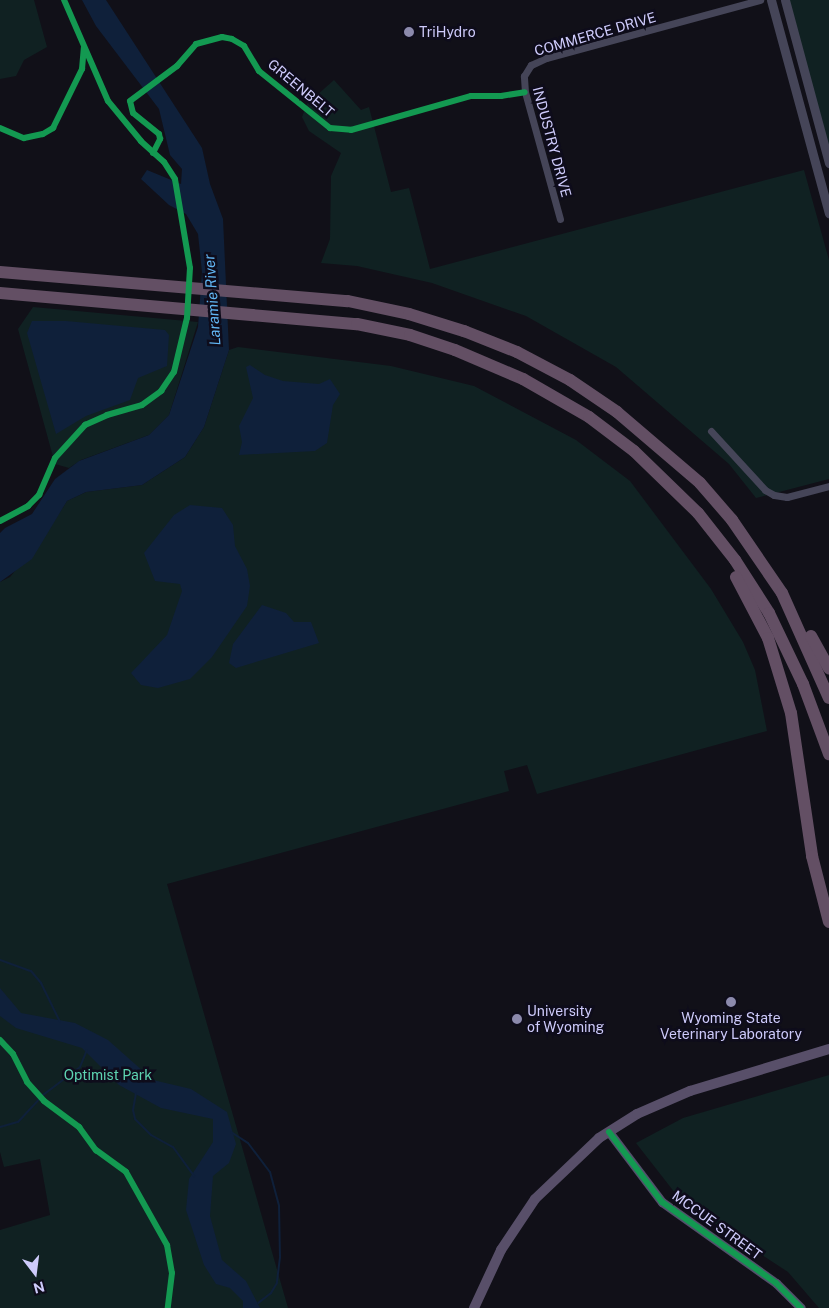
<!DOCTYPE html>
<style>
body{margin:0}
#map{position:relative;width:829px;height:1308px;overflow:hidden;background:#111018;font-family:"Public Sans",sans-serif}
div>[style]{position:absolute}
.green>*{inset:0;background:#102122}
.water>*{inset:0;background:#0f203a}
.stream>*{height:2px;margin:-1px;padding:0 1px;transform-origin:1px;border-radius:1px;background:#0f203a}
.minor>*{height:7px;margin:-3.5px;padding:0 3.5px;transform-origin:3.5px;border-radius:3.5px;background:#454558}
.tertiary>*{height:9px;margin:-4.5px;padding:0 4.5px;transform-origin:4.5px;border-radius:4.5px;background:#454558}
.secondary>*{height:9px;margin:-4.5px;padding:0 4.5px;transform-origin:4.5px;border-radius:4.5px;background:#52516b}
.primary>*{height:10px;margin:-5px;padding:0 5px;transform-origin:5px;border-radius:5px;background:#584f69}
.motorway>*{height:12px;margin:-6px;padding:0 6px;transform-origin:6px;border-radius:6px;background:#634f64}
.cycleway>*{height:6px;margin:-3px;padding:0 3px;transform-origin:3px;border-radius:3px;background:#139951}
.dots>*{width:14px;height:14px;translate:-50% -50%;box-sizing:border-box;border:2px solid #0e0c1b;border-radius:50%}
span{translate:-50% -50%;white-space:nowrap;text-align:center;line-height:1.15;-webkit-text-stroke:5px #0e0c1b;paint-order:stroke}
.poi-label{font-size:14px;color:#cecbfb}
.left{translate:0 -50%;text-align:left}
.street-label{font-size:14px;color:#cecbfb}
.park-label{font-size:14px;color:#5ed4b2}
.water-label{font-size:15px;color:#61b5f3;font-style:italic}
.north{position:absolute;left:10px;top:1248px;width:50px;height:50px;-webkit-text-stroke:4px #0e0c1b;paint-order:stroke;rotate:165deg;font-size:14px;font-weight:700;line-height:20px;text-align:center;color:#cecbfb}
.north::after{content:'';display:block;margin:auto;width:18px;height:22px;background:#cecbfb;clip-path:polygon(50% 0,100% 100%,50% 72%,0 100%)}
</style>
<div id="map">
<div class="green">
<div style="clip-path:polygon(0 0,34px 0,47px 47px,24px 60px,16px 76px,0 79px)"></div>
<div style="clip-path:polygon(788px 0,829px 0,829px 150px)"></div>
<div style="clip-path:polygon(334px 80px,361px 110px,369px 107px,391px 192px,409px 188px,430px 269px,804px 170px,829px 260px,829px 479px,756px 498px,729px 464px,616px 367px,526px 316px,432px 283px,357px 266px,321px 263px,330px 239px,331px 176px,341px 153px,309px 131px,302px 117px,307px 104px)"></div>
<div style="clip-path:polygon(33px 307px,198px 322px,169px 415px,149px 435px,81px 460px,69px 468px,55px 464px,18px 329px)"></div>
<div style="clip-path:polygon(238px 347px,391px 366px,474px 386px,576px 440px,630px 481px,711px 589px,743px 642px,755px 670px,767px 731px,537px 794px,527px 765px,504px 771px,509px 791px,167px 884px,288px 1308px,0 1308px,0 1230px,50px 1215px,40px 1159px,4px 1167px,0 1152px,0 582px,10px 577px,50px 528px,67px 501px,86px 492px,142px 485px,185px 457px,204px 427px,229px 350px)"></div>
<div style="clip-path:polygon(829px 1075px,829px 1308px,819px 1308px,788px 1272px,695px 1211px,675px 1193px,636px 1143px,683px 1118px)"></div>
</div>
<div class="water">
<div style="clip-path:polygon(82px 0,106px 0,202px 148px,210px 184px,223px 219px,229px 350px,204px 427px,185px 457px,142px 485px,86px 492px,67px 501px,32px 559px,0 582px,0 533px,5px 528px,32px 514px,55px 479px,79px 461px,149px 435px,169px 415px,198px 327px,202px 272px,198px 234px,186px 214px,169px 205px,141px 179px,147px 170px,181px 184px,182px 169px,170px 155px,159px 109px,96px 26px)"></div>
<div style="clip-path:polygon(32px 321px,66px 321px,165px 330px,169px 335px,167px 366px,138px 378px,130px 400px,86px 416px,56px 434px,27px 333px)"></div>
<div style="clip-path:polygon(250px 365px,265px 375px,283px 381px,319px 384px,330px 379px,340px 394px,333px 405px,327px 443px,315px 451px,239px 455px,242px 442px,239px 426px,253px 398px,246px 367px)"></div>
<div style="clip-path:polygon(190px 505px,222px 508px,233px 525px,235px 546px,247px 569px,250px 586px,247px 606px,212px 657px,190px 679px,158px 688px,141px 685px,131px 673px,167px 635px,182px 591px,180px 584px,155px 581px,144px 553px,174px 515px)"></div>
<div style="clip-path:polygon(262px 605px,286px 613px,294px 622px,311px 622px,319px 643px,236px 668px,229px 663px,233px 644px)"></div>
<div style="clip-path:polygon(0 988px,21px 1013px,75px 1023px,108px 1040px,153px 1080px,191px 1089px,227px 1112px,236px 1144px,229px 1163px,213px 1176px,210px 1216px,222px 1260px,246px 1281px,260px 1308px,243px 1308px,243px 1301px,230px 1288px,216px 1284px,204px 1265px,186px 1210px,189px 1179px,213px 1142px,213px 1119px,161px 1108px,119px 1085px,82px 1048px,16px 1028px,0 1016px)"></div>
</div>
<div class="stream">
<div style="left:0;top:960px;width:33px;rotate:20deg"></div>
<div style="left:31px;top:971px;width:16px;rotate:50deg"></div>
<div style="left:41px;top:983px;width:43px;rotate:64deg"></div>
<div style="left:136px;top:1093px;width:17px;rotate:100deg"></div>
<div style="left:133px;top:1110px;width:9px;rotate:77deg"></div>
<div style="left:135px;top:1119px;width:23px;rotate:45deg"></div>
<div style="left:151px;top:1135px;width:25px;rotate:29deg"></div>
<div style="left:173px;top:1147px;width:36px;rotate:54deg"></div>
<div style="left:0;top:1127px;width:19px;rotate:-16deg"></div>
<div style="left:18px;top:1122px;width:37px;rotate:-47deg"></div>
<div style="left:43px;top:1095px;width:46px;rotate:-37.1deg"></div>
<div style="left:80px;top:1067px;width:18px;rotate:-68deg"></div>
<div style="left:231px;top:1132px;width:20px;rotate:33deg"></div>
<div style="left:248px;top:1143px;width:36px;rotate:53deg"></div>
<div style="left:270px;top:1172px;width:35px;rotate:75deg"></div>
<div style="left:279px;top:1206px;width:51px;rotate:88.9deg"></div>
<div style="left:280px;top:1257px;width:26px;rotate:97deg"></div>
<div style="left:277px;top:1283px;width:12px;rotate:121deg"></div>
<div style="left:271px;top:1293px;width:16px;rotate:142deg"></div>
</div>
<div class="minor">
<div style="left:560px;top:219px;width:132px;rotate:-105.4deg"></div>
<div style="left:525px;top:92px;width:16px;rotate:-94deg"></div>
<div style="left:524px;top:76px;width:13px;rotate:-58deg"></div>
<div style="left:531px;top:65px;width:17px;rotate:-25deg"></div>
<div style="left:546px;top:58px;width:222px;rotate:-15.2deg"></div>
<div style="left:711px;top:431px;width:80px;rotate:47.5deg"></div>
<div style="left:765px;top:490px;width:10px;rotate:29deg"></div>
<div style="left:774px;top:495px;width:13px;rotate:9deg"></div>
<div style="left:787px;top:497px;width:43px;rotate:-14.7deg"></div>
</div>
<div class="tertiary">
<div style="left:771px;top:0;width:221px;rotate:74.8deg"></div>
<div style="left:785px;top:0;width:169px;rotate:74.9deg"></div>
</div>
<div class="secondary">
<div style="left:609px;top:1132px;width:88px;rotate:52.9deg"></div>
<div style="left:662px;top:1202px;width:140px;rotate:35.4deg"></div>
<div style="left:776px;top:1283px;width:35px;rotate:45deg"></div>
</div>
<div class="primary">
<div style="left:474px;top:1308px;width:64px;rotate:-65deg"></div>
<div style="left:501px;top:1250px;width:61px;rotate:-56.3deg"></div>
<div style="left:535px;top:1199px;width:88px;rotate:-43.6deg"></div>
<div style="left:599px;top:1138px;width:45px;rotate:-32.3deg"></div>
<div style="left:637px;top:1114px;width:58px;rotate:-23.5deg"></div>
<div style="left:690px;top:1091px;width:145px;rotate:-16.8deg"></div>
</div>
<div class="motorway">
<div style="left:0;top:272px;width:349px;rotate:4.8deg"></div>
<div style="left:348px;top:301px;width:62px;rotate:12deg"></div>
<div style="left:409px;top:314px;width:58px;rotate:17.2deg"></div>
<div style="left:464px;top:331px;width:57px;rotate:21.6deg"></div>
<div style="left:517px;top:352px;width:60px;rotate:27.8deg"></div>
<div style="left:570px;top:380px;width:57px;rotate:34.2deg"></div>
<div style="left:617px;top:412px;width:109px;rotate:40.5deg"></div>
<div style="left:700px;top:483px;width:49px;rotate:49.1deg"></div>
<div style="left:732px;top:520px;width:88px;rotate:55.6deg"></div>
<div style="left:782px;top:593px;width:115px;rotate:65.9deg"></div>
<div style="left:0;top:293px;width:358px;rotate:5deg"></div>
<div style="left:357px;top:324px;width:54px;rotate:11.7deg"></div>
<div style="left:410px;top:335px;width:47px;rotate:18.4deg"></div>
<div style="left:455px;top:350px;width:74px;rotate:23.1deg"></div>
<div style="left:523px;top:379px;width:76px;rotate:29.9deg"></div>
<div style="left:589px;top:417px;width:56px;rotate:37.1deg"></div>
<div style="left:634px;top:451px;width:89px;rotate:44.1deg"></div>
<div style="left:698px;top:513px;width:60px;rotate:51.8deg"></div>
<div style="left:735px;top:560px;width:63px;rotate:57.3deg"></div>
<div style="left:769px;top:613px;width:79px;rotate:64.4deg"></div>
<div style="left:803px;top:684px;width:75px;rotate:69.6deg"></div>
<div style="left:736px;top:577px;width:69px;rotate:62.3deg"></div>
<div style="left:768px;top:638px;width:78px;rotate:73deg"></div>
<div style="left:791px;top:713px;width:145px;rotate:81.6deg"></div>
<div style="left:812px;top:856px;width:68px;rotate:75.6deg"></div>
<div style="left:811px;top:636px;width:37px;rotate:61deg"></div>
</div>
<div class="cycleway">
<div style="left:0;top:128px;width:26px;rotate:23deg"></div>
<div style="left:24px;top:138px;width:19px;rotate:-12deg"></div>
<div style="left:43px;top:134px;width:12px;rotate:-31deg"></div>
<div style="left:53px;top:128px;width:66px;rotate:-63.8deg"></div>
<div style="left:82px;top:69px;width:22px;rotate:-85deg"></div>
<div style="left:153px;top:153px;width:16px;rotate:-63deg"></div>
<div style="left:160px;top:139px;width:5px;rotate:-101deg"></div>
<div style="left:159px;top:134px;width:33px;rotate:-141deg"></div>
<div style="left:133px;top:113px;width:12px;rotate:-104deg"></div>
<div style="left:130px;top:101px;width:59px;rotate:-36.7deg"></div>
<div style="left:177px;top:66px;width:29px;rotate:-49deg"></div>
<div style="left:196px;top:44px;width:27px;rotate:-15deg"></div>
<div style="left:222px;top:37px;width:10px;rotate:11deg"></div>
<div style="left:232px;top:39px;width:14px;rotate:30deg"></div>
<div style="left:244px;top:46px;width:29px;rotate:59deg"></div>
<div style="left:259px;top:71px;width:91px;rotate:38.8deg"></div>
<div style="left:330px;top:128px;width:21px;rotate:5deg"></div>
<div style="left:351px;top:130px;width:125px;rotate:-15.8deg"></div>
<div style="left:471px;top:96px;width:30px"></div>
<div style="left:501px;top:96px;width:24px;rotate:-9deg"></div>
<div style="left:0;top:521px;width:32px;rotate:-28deg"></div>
<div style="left:28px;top:506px;width:16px;rotate:-45deg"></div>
<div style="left:39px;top:495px;width:40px;rotate:-66.6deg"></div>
<div style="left:55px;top:458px;width:45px;rotate:-47.7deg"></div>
<div style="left:85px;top:425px;width:24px;rotate:-24deg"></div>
<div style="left:107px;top:415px;width:36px;rotate:-16deg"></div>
<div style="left:142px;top:405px;width:24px;rotate:-36deg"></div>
<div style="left:161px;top:391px;width:23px;rotate:-56deg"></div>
<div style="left:174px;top:372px;width:56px;rotate:-76.5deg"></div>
<div style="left:187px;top:318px;width:50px;rotate:-86.6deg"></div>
<div style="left:190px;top:268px;width:90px;rotate:-99.6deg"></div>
<div style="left:175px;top:179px;width:20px;rotate:-123deg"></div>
<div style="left:164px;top:162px;width:31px;rotate:-138deg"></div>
<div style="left:141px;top:141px;width:52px;rotate:-129.5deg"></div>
<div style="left:108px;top:101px;width:110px;rotate:-113.5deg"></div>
<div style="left:0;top:1040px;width:19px;rotate:47deg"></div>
<div style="left:13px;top:1054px;width:31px;rotate:63deg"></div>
<div style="left:27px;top:1082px;width:25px;rotate:48deg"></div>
<div style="left:44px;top:1101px;width:44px;rotate:36.6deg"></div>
<div style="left:79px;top:1127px;width:29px;rotate:54deg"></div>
<div style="left:96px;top:1150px;width:37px;rotate:36deg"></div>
<div style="left:126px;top:1172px;width:84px;rotate:60.7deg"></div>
<div style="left:167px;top:1245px;width:28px;rotate:80deg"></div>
<div style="left:172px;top:1273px;width:35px;rotate:97deg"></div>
<div style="left:609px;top:1132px;width:88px;rotate:52.9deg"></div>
<div style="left:662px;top:1202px;width:140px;rotate:35.4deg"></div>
<div style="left:776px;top:1283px;width:35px;rotate:45deg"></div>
</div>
<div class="dots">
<div style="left:409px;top:32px;background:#8c8aac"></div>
<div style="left:731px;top:1002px;background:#8c8aac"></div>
<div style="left:517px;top:1019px;background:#8c8aac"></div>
</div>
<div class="poi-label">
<span class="left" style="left:419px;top:32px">TriHydro</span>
<span class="left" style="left:527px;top:1019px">University<br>of Wyoming</span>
<span style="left:731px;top:1026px">Wyoming State<br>Veterinary Laboratory</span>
</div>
<div class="street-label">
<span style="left:595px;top:34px;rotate:-16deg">COMMERCE DRIVE</span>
<span style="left:301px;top:88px;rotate:40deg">GREENBELT</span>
<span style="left:552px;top:142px;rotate:75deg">INDUSTRY DRIVE</span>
<span style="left:717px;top:1225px;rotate:36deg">MCCUE STREET</span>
</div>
<div class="park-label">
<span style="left:108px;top:1075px">Optimist Park</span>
</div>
<div class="water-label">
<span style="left:212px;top:300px;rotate:-94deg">Laramie River</span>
</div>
<div class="north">N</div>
</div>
